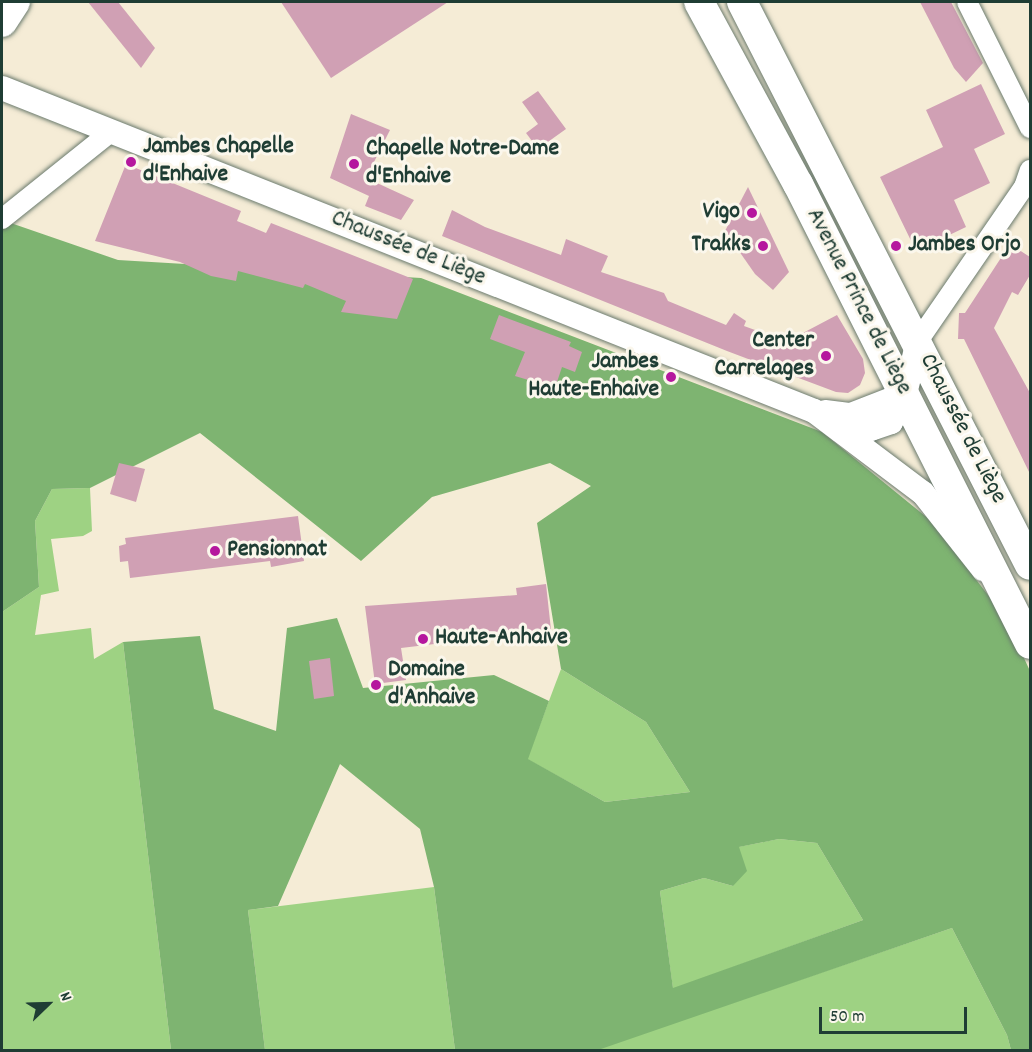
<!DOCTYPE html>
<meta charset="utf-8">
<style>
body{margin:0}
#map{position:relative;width:1032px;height:1052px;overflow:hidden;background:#f5ecd6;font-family:Dekko,sans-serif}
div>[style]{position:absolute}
.green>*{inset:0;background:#9ed283}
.forest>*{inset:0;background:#7eb471}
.building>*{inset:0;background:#d0a0b4}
.roads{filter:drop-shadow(0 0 2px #6a7a6d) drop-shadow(0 0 2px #6a7a6d)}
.minor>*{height:20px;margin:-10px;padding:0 10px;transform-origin:10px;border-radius:10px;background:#fff}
.tertiary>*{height:24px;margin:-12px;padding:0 12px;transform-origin:12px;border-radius:12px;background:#fff}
.primary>*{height:30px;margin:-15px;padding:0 15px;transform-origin:15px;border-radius:15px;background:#fff}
.dots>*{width:16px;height:16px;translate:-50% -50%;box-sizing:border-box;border:3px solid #fbf7ec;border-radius:50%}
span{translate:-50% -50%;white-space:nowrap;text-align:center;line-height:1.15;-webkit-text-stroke:6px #fbf7ec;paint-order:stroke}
.poi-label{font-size:24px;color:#1f3d34;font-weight:700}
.left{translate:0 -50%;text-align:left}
.right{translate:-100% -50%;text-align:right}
.street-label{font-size:24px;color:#1f3d34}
.frame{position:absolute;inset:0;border:3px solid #1f3d34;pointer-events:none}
.north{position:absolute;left:18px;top:974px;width:60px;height:60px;-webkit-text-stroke:4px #fbf7ec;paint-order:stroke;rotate:67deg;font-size:16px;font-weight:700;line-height:24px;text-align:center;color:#1f3d34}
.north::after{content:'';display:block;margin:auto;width:21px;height:27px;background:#1f3d34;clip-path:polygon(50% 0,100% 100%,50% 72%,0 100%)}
.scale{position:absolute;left:819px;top:1007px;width:148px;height:27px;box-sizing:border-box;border:3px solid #1f3d34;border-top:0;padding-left:8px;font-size:18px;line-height:21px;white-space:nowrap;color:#1f3d34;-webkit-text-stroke:4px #fbf7ec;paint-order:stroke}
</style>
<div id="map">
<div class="green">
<div style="clip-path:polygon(90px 488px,92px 531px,83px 536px,51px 539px,59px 591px,41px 595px,35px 635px,91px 628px,94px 659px,123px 642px,171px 1050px,2px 1050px,2px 612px,39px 587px,35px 521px,52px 489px)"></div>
<div style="clip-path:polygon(561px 669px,646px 722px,690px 792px,605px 802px,527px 759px)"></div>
<div style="clip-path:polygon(779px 839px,817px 843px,863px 920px,673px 989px,660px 891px,704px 878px,733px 886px,738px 847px)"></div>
<div style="clip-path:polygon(434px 887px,455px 1050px,265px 1050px,248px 910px)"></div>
<div style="clip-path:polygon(952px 928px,1007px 1035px,1011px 1050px,594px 1050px)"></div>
</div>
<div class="forest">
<div style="clip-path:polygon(evenodd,2px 220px,118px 260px,421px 278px,822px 432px,930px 520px,1005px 617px,1030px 671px,1030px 1050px,1011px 1050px,1007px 1035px,952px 928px,598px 1050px,455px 1050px,434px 887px,420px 829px,340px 764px,278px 906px,248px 910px,265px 1050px,171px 1050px,123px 642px,200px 636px,214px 709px,276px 731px,287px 628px,337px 618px,363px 688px,494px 675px,549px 701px,528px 759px,605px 802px,690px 792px,646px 722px,561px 669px,537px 523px,591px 486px,550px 463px,432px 497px,361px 561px,200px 433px,90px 488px,52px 489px,35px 521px,39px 587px,2px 612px,2px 220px,779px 839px,817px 843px,863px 920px,673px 988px,660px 891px,704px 878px,733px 886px,747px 871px,739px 847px,779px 839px)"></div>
</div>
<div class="building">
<div style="clip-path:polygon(88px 2px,118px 2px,155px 48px,141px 68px)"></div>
<div style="clip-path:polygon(281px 2px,448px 2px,331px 78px)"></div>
<div style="clip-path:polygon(920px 2px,951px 2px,983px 63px,966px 82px,954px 68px)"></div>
<div style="clip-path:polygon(981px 84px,1005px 134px,974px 149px,990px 183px,954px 200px,966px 227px,916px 251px,880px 177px,943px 147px,926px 110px)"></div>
<div style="clip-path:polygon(538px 91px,566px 129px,538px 149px,526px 133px,538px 124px,522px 102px)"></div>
<div style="clip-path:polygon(351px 114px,390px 130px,366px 178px,414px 200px,401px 220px,365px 206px,369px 196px,330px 178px)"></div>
<div style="clip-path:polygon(126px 164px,241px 211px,237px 221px,266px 233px,271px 223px,413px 279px,397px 319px,341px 312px,346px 301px,305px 284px,303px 288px,238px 271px,236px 281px,211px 276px,180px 262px,95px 241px)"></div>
<div style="clip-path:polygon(748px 187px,789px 272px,773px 290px,755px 274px,725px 231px)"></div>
<div style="clip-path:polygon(452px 210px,485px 227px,561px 255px,566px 239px,608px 256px,601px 272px,664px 293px,668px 301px,726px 325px,734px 313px,746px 321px,744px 326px,796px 345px,801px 334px,837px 315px,863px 359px,865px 373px,860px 385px,848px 393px,836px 392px,727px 351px,442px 236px)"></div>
<div style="clip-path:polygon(1010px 244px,1030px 257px,1030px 275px,1018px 295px,1012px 292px,994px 328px,1030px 393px,1030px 474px,964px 339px,958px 339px,959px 313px,965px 313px)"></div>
<div style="clip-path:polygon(499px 315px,571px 342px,569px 346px,582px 352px,575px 372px,562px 367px,555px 388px,515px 376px,525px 352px,490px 339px)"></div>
<div style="clip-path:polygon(119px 463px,145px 469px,136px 502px,110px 494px)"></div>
<div style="clip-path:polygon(298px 516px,304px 561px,271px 567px,270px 561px,130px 578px,128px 561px,120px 562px,119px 546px,126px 544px,125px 538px)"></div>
<div style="clip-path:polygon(546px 584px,551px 630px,401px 648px,406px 680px,375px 684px,365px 606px,517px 595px,516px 588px)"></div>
<div style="clip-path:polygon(330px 658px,334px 696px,314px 699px,309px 661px)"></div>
</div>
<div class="roads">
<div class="minor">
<div style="left:967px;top:2px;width:141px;rotate:63.4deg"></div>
<div style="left:2px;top:219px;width:141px;rotate:-38.7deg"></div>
<div style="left:918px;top:341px;width:187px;rotate:-55.5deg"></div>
<div style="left:1024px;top:187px;width:18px;rotate:-71deg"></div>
</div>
<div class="tertiary">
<div style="left:2px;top:88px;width:874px;rotate:21.69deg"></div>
<div style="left:814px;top:411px;width:136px;rotate:37deg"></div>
<div style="left:923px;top:493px;width:97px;rotate:51.7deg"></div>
<div style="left:825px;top:412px;width:26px;rotate:7deg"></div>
<div style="left:851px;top:415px;width:58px;rotate:-21.3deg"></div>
<div style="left:840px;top:430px;width:31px;rotate:-2deg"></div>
<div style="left:871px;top:429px;width:21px;rotate:-19deg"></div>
<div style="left:891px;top:422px;width:31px;rotate:-63deg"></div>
<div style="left:905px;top:394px;width:55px;rotate:-76.2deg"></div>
</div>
<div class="primary">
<div style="left:699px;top:2px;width:207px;rotate:61.5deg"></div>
<div style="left:798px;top:184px;width:515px;rotate:63.24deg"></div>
<div style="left:742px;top:2px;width:632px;rotate:62.91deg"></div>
<div style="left:2px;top:22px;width:24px;rotate:-57deg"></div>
</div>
</div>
<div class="dots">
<div style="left:131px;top:162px;background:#b5179e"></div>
<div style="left:354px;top:164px;background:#b5179e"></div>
<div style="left:752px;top:213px;background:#b5179e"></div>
<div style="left:763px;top:246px;background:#b5179e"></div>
<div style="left:896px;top:246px;background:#b5179e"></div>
<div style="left:826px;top:356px;background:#b5179e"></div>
<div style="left:671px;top:377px;background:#b5179e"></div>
<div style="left:215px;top:551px;background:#b5179e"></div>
<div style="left:423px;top:639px;background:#b5179e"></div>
<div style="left:376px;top:685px;background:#b5179e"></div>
</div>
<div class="poi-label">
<span class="left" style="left:143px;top:162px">Jambes Chapelle<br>d'Enhaive</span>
<span class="left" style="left:366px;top:164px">Chapelle Notre-Dame<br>d'Enhaive</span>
<span class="right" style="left:740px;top:213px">Vigo</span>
<span class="right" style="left:751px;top:246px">Trakks</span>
<span class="left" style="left:908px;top:246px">Jambes Orjo</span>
<span class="right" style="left:814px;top:356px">Center<br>Carrelages</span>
<span class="right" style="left:659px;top:377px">Jambes<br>Haute-Enhaive</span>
<span class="left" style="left:227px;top:551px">Pensionnat</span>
<span class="left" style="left:435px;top:639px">Haute-Anhaive</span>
<span class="left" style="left:388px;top:685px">Domaine<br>d'Anhaive</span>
</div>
<div class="street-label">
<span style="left:408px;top:249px;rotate:22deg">Chaussée de Liège</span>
<span style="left:858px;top:302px;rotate:63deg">Avenue Prince de Liège</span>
<span style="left:962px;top:429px;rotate:63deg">Chaussée de Liège</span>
</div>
<div class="frame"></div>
<div class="north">N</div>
<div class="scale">50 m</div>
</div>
